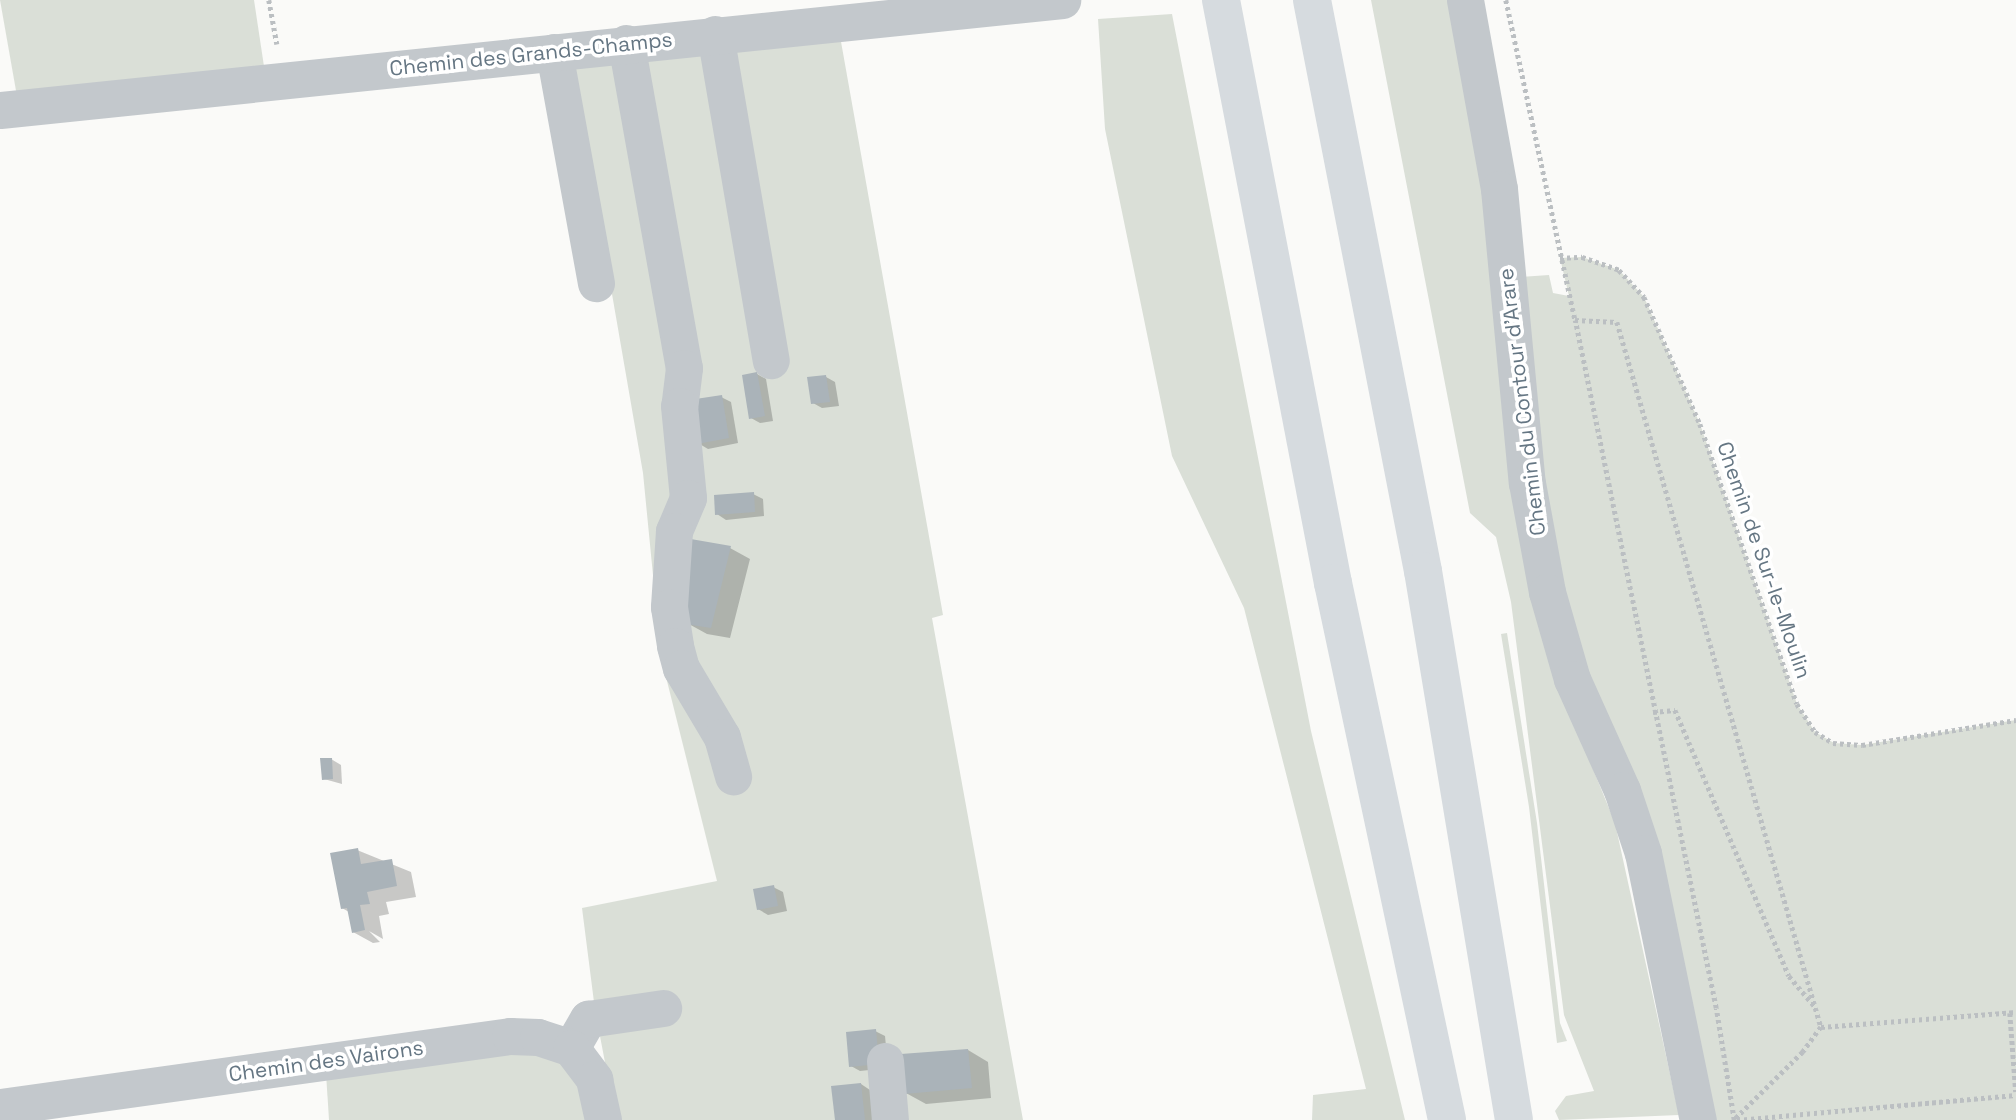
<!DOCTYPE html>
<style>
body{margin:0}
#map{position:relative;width:2016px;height:1120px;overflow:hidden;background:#fafaf8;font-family:"Space Grotesk",sans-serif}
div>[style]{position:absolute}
.green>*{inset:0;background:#dadfd7}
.shadow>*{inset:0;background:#0003}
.building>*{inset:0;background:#aab3b9}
.path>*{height:4.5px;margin-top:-2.25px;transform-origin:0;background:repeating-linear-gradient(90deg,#bbbfc2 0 3.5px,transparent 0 7px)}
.minor>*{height:37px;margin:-18.5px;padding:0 18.5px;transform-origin:18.5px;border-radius:18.5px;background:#c3c8cc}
.highway>*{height:38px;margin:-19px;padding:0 19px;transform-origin:19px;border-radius:19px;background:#d6dbdf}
span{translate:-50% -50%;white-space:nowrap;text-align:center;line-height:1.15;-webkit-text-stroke:7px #fff;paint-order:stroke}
.street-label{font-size:21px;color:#657683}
</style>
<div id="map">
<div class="green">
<div style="clip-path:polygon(0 0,254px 0,265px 73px,18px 102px)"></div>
<div style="clip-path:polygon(1371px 0,1451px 0,1477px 140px,1549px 661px,1615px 823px,1679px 1115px,1559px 1120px,1555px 1111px,1566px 1096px,1594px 1091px,1564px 1015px,1511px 602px,1496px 537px,1470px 513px)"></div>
<div style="clip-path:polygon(1172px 14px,1311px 731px,1405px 1120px,1312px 1120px,1313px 1095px,1366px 1089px,1244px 608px,1172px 456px,1105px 129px,1098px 19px)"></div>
<div style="clip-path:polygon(840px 36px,943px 615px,932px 618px,1023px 1120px,616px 1120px,595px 1010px,582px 908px,717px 881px,661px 657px,643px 473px,572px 63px)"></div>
<div style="clip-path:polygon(1582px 257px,1619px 270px,1644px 297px,1700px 424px,1797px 704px,1815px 732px,1834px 743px,1862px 745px,2016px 720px,2016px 1120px,1698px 1120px,1660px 919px,1572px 679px,1507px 278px,1549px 275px,1553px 293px,1569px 296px,1560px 258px)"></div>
<div style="clip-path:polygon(1507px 633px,1537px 823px,1560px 1023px,1567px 1041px,1557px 1043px,1529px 807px,1501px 634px)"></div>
<div style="clip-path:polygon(518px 1048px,556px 1057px,578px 1072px,595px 1120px,329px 1120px,326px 1073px)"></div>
</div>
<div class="shadow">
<div style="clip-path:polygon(757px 374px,766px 379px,773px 421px,760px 423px,751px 418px)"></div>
<div style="clip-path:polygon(826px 377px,835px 382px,839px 406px,822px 408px,813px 403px)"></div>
<div style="clip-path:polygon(721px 397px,731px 402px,738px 443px,708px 449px,698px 443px)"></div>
<div style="clip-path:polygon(753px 494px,763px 499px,764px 516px,726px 520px,717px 514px)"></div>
<div style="clip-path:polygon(730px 548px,750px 559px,730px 638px,707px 634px,687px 623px,692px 572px,682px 566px)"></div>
<div style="clip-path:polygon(331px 759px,341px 765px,342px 784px,324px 779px)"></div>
<div style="clip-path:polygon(357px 850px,411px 872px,416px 897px,386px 902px,389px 914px,379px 916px,383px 939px,369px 931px,380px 942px,373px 943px,353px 932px,349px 912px,342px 908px)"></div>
<div style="clip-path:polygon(773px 887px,783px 892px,787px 911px,768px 915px,758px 909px)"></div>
<div style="clip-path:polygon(875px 1031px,885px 1036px,888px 1068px,860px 1071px,851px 1066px)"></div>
<div style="clip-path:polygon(968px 1050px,988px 1062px,991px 1098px,926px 1104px,906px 1093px)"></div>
<div style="clip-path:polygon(861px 1084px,870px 1090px,874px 1120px,837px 1120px)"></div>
</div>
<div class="building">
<div style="clip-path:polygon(757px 372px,765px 416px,749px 419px,742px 375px)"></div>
<div style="clip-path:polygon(826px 375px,830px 402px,811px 404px,807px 377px)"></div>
<div style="clip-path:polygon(722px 395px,729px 438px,697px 444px,689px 400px)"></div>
<div style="clip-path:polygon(754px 492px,755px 512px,715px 515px,714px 495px)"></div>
<div style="clip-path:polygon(685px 538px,731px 546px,711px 628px,685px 624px,690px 569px,680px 567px)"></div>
<div style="clip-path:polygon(320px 758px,332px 758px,333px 779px,322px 780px)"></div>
<div style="clip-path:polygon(358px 848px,361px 864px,392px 859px,397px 886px,367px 892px,370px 904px,360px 905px,365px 930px,352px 933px,347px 908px,341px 909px,330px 853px)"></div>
<div style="clip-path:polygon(774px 885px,778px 906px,757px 910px,753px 889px)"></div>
<div style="clip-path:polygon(876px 1029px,879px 1064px,849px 1067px,846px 1032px)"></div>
<div style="clip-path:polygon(968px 1049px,972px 1088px,904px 1094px,901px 1054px)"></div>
<div style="clip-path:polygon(861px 1083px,865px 1120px,835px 1120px,831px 1086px)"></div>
</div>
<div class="path">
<div style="left:269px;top:0;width:45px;rotate:79.7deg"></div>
<div style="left:1506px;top:0;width:327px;rotate:77.8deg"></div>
<div style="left:1560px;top:258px;width:22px;rotate:-3deg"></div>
<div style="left:1582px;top:257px;width:39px;rotate:19deg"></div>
<div style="left:1619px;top:270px;width:37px;rotate:47deg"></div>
<div style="left:1644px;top:297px;width:139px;rotate:66.2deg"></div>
<div style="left:1700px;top:424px;width:296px;rotate:70.9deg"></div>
<div style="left:1797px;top:704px;width:33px;rotate:57deg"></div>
<div style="left:1815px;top:732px;width:21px;rotate:31deg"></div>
<div style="left:1833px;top:743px;width:29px;rotate:4deg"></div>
<div style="left:1862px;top:745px;width:156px;rotate:-9.2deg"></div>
<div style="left:1575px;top:320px;width:42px;rotate:2.7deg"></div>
<div style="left:1617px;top:322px;width:734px;rotate:73.86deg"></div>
<div style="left:1821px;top:1027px;width:31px;rotate:126deg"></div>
<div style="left:1803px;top:1052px;width:97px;rotate:135.4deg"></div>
<div style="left:1734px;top:1120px;width:113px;rotate:-99.1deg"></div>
<div style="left:1716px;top:1008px;width:702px;rotate:-101.58deg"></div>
<div style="left:1653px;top:712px;width:22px;rotate:-5deg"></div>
<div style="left:1675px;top:710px;width:289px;rotate:66.8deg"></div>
<div style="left:1789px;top:976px;width:42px;rotate:49.8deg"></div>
<div style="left:2010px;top:1013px;width:79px;rotate:85.7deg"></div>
<div style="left:1821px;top:1027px;width:196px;rotate:-4.4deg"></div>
<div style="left:1737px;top:1120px;width:280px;rotate:-5.1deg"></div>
</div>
<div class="minor">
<div style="left:1465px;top:0;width:192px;rotate:79.8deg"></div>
<div style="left:1499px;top:189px;width:295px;rotate:84.6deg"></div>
<div style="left:1527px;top:483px;width:111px;rotate:79.6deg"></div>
<div style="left:1547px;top:592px;width:91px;rotate:74deg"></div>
<div style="left:1572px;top:679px;width:122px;rotate:65.8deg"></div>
<div style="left:1622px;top:790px;width:66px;rotate:71.6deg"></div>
<div style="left:1643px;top:853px;width:273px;rotate:78.4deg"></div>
<div style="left:715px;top:34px;width:331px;rotate:80.3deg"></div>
<div style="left:626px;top:43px;width:330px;rotate:79.9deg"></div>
<div style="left:684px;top:368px;width:38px;rotate:97deg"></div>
<div style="left:679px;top:406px;width:92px;rotate:84.4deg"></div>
<div style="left:688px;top:498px;width:36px;rotate:113deg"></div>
<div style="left:674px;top:531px;width:76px;rotate:93.8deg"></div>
<div style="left:669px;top:607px;width:39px;rotate:81deg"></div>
<div style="left:675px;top:646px;width:23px;rotate:75deg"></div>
<div style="left:681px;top:668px;width:80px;rotate:59.3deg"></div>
<div style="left:722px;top:737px;width:41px;rotate:74.2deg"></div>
<div style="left:554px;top:52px;width:235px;rotate:79.7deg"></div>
<div style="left:0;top:110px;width:1068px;rotate:-5.91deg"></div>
<div style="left:571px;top:1048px;width:34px;rotate:-60deg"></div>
<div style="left:588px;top:1019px;width:76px;rotate:-8.3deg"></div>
<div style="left:885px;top:1061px;width:59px;rotate:85.2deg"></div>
<div style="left:0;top:1107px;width:515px;rotate:-7.93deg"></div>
<div style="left:510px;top:1036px;width:28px;rotate:2deg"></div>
<div style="left:538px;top:1037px;width:35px;rotate:18deg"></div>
<div style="left:571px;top:1048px;width:39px;rotate:53deg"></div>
<div style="left:594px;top:1079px;width:42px;rotate:77.6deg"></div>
</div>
<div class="highway">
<div style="left:1221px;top:0;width:594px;rotate:79.13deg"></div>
<div style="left:1333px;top:583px;width:549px;rotate:78.01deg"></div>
<div style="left:1312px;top:0;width:582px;rotate:79deg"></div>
<div style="left:1423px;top:571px;width:556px;rotate:80.59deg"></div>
</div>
<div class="street-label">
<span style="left:531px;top:54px;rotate:-6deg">Chemin des Grands-Champs</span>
<span style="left:1522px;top:402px;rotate:-97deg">Chemin du Contour d'Arare</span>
<span style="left:1764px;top:560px;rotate:71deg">Chemin de Sur-le-Moulin</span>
<span style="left:326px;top:1061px;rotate:-8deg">Chemin des Vairons</span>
</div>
</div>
